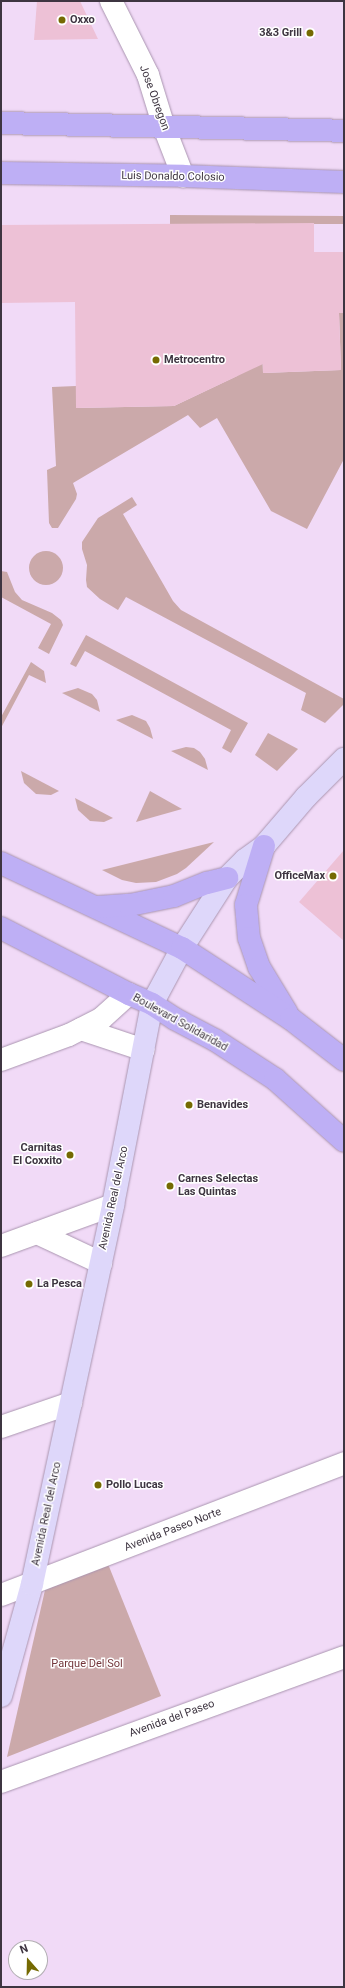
<!DOCTYPE html>
<style>
body{margin:0}
#map{position:relative;width:345px;height:1988px;overflow:hidden;background:#f1daf7;font-family:Roboto,sans-serif}
div>[style]{position:absolute}
.green>*{inset:0;background:#cba9aa}
.round{border-radius:50%}
.building>*{inset:0;background:#edc1d6}
.roads{filter:drop-shadow(0 0 1px #aa95b0) drop-shadow(0 0 1px #aa95b0)}
.street>*{height:22px;margin:-11px;padding:0 11px;transform-origin:11px;border-radius:11px;background:#fff}
.secondary>*{height:22px;margin:-11px;padding:0 11px;transform-origin:11px;border-radius:11px;background:#ded7fa}
.primary>*{height:22px;margin:-11px;padding:0 11px;transform-origin:11px;border-radius:11px;background:#beaff5}
.dots>*{width:11px;height:11px;translate:-50% -50%;box-sizing:border-box;border:2px solid #fff;border-radius:50%}
span{translate:-50% -50%;white-space:nowrap;text-align:center;line-height:1.15;-webkit-text-stroke:3px #fff;paint-order:stroke}
.poi-label{font-size:11px;color:#3e3541;font-weight:700}
.left{translate:0 -50%;text-align:left}
.right{translate:-100% -50%;text-align:right}
.street-label{font-size:11px;color:#3e3541}
.park-label{font-size:11px;color:#73353a}
.frame{position:absolute;inset:0;border:2px solid #3e3541;pointer-events:none}
.north{position:absolute;left:8px;top:1940px;width:40px;height:40px;box-sizing:border-box;background:#fff;border:1px solid #b2aeb3;border-radius:50%;rotate:340deg;font-size:11px;font-weight:700;line-height:16px;text-align:center;color:#3e3541}
.north::after{content:'';display:block;margin:auto;width:14px;height:18px;background:#756a02;clip-path:polygon(50% 0,100% 100%,50% 72%,0 100%)}
</style>
<div id="map">
<div class="green">
<div style="clip-path:polygon(170px 215px,344px 216px,344px 224px,170px 224px)"></div>
<div style="clip-path:polygon(339px 313px,344px 313px,344px 459px,307px 529px,271px 511px,217px 418px,200px 428px,188px 415px,73px 483px,77px 494px,76px 499px,58px 528px,52px 528px,49px 523px,47px 470px,56px 466px,52px 387px,76px 386px,77px 408px,174px 406px,237px 376px,262px 349px,263px 373px,341px 370px)"></div>
<div style="clip-path:polygon(132px 497px,137px 505px,123px 514px,173px 601px,181px 610px,344px 699px,344px 704px,325px 723px,301px 710px,306px 693px,126px 597px,118px 610px,100px 599px,87px 587px,86px 580px,87px 565px,82px 549px,82px 542px,98px 518px)"></div>
<div class="round" style="left:29px;top:551px;width:34px;height:34px"></div>
<div style="clip-path:polygon(1px 571px,7px 572px,15px 592px,22px 600px,52px 613px,61px 620px,63px 625px,49px 654px,38px 648px,51px 624px,1px 597px)"></div>
<div style="clip-path:polygon(86px 635px,248px 723px,231px 753px,222px 748px,231px 730px,85px 651px,76px 667px,70px 664px)"></div>
<div style="clip-path:polygon(31px 662px,44px 671px,46px 683px,29px 675px,1px 728px,1px 717px)"></div>
<div style="clip-path:polygon(78px 688px,92px 694px,97px 700px,100px 712px,62px 693px)"></div>
<div style="clip-path:polygon(132px 715px,146px 721px,150px 728px,153px 739px,116px 720px)"></div>
<div style="clip-path:polygon(268px 733px,298px 749px,277px 771px,255px 755px)"></div>
<div style="clip-path:polygon(186px 747px,194px 748px,200px 752px,205px 759px,208px 770px,171px 751px)"></div>
<div style="clip-path:polygon(21px 771px,59px 791px,51px 795px,36px 794px,24px 783px)"></div>
<div style="clip-path:polygon(150px 791px,182px 809px,136px 822px)"></div>
<div style="clip-path:polygon(75px 798px,113px 818px,104px 822px,90px 821px,78px 810px)"></div>
<div style="clip-path:polygon(214px 842px,186px 868px,177px 874px,156px 882px,136px 883px,122px 880px,102px 870px)"></div>
<div style="clip-path:polygon(108px 1564px,161px 1696px,7px 1757px,45px 1590px)"></div>
</div>
<div class="building">
<div style="clip-path:polygon(37px 1px,80px 1px,98px 39px,34px 40px)"></div>
<div style="clip-path:polygon(314px 223px,314px 252px,344px 252px,344px 313px,339px 313px,341px 370px,263px 373px,263px 364px,174px 406px,76px 408px,75px 302px,1px 303px,1px 225px)"></div>
<div style="clip-path:polygon(344px 850px,344px 941px,299px 902px)"></div>
</div>
<div class="roads">
<div class="street">
<div style="left:111px;top:1px;width:83px;rotate:63.4deg"></div>
<div style="left:148px;top:75px;width:54px;rotate:72.9deg"></div>
<div style="left:164px;top:127px;width:53px;rotate:68.8deg"></div>
<div style="left:81px;top:1029px;width:66px;rotate:18.4deg"></div>
<div style="left:1px;top:1060px;width:72px;rotate:-20.2deg"></div>
<div style="left:69px;top:1035px;width:37px;rotate:-27deg"></div>
<div style="left:102px;top:1018px;width:36px;rotate:-42deg"></div>
<div style="left:37px;top:1233px;width:71px;rotate:25.1deg"></div>
<div style="left:1px;top:1246px;width:119px;rotate:-20.1deg"></div>
<div style="left:1px;top:1427px;width:74px;rotate:-18.9deg"></div>
<div style="left:1px;top:1595px;width:368px;rotate:-21deg"></div>
<div style="left:1px;top:1782px;width:365px;rotate:-20deg"></div>
</div>
<div class="secondary">
<div style="left:1px;top:1696px;width:116px;rotate:-74.5deg"></div>
<div style="left:32px;top:1584px;width:388px;rotate:-77.9deg"></div>
<div style="left:113px;top:1205px;width:205px;rotate:-79deg"></div>
<div style="left:152px;top:1004px;width:64px;rotate:-61.8deg"></div>
<div style="left:182px;top:948px;width:83px;rotate:-57.3deg"></div>
<div style="left:227px;top:878px;width:25px;rotate:-45deg"></div>
<div style="left:245px;top:860px;width:24px;rotate:-36deg"></div>
<div style="left:264px;top:846px;width:65px;rotate:-49.4deg"></div>
<div style="left:306px;top:797px;width:54px;rotate:-45deg"></div>
</div>
<div class="primary">
<div style="left:1px;top:123px;width:343px;rotate:1.3deg"></div>
<div style="left:1px;top:173px;width:182px;rotate:0.9deg"></div>
<div style="left:183px;top:176px;width:161px;rotate:2.1deg"></div>
<div style="left:264px;top:846px;width:62px;rotate:107deg"></div>
<div style="left:246px;top:905px;width:33px;rotate:85deg"></div>
<div style="left:249px;top:938px;width:31px;rotate:71deg"></div>
<div style="left:259px;top:967px;width:54px;rotate:58.7deg"></div>
<div style="left:1px;top:863px;width:200px;rotate:25.2deg"></div>
<div style="left:182px;top:948px;width:130px;rotate:33.1deg"></div>
<div style="left:291px;top:1019px;width:67px;rotate:37.7deg"></div>
<div style="left:98px;top:907px;width:32px;rotate:-4deg"></div>
<div style="left:130px;top:905px;width:45px;rotate:-11.6deg"></div>
<div style="left:174px;top:896px;width:35px;rotate:-22deg"></div>
<div style="left:207px;top:883px;width:21px;rotate:-14deg"></div>
<div style="left:1px;top:928px;width:144px;rotate:27.3deg"></div>
<div style="left:129px;top:994px;width:25px;rotate:23deg"></div>
<div style="left:152px;top:1004px;width:27px;rotate:33deg"></div>
<div style="left:175px;top:1019px;width:45px;rotate:27.7deg"></div>
<div style="left:215px;top:1040px;width:72px;rotate:33deg"></div>
<div style="left:275px;top:1079px;width:93px;rotate:41.9deg"></div>
</div>
</div>
<div class="dots">
<div style="left:62px;top:20px;background:#756a02"></div>
<div style="left:310px;top:33px;background:#756a02"></div>
<div style="left:156px;top:360px;background:#756a02"></div>
<div style="left:333px;top:876px;background:#756a02"></div>
<div style="left:189px;top:1105px;background:#756a02"></div>
<div style="left:70px;top:1155px;background:#756a02"></div>
<div style="left:170px;top:1186px;background:#756a02"></div>
<div style="left:29px;top:1284px;background:#756a02"></div>
<div style="left:98px;top:1485px;background:#756a02"></div>
</div>
<div class="poi-label">
<span class="left" style="left:70px;top:20px">Oxxo</span>
<span class="right" style="left:302px;top:33px">3&amp;3 Grill</span>
<span class="left" style="left:164px;top:360px">Metrocentro</span>
<span class="right" style="left:325px;top:876px">OfficeMax</span>
<span class="left" style="left:197px;top:1105px">Benavides</span>
<span class="right" style="left:62px;top:1155px">Carnitas<br>El Coxxito</span>
<span class="left" style="left:178px;top:1186px">Carnes Selectas<br>Las Quintas</span>
<span class="left" style="left:37px;top:1284px">La Pesca</span>
<span class="left" style="left:106px;top:1485px">Pollo Lucas</span>
</div>
<div class="street-label">
<span style="left:154px;top:98px;rotate:70deg">Jose Obregon</span>
<span style="left:173px;top:177px;rotate:1deg">Luis Donaldo Colosio</span>
<span style="left:180px;top:1023px;rotate:29deg">Boulevard Solidaridad</span>
<span style="left:114px;top:1198px;rotate:-78deg">Avenida Real del Arco</span>
<span style="left:47px;top:1514px;rotate:-78deg">Avenida Real del Arco</span>
<span style="left:173px;top:1530px;rotate:-21deg">Avenida Paseo Norte</span>
<span style="left:172px;top:1719px;rotate:-20deg">Avenida del Paseo</span>
</div>
<div class="park-label">
<span style="left:87px;top:1664px">Parque Del Sol</span>
</div>
<div class="frame"></div>
<div class="north">N</div>
</div>
